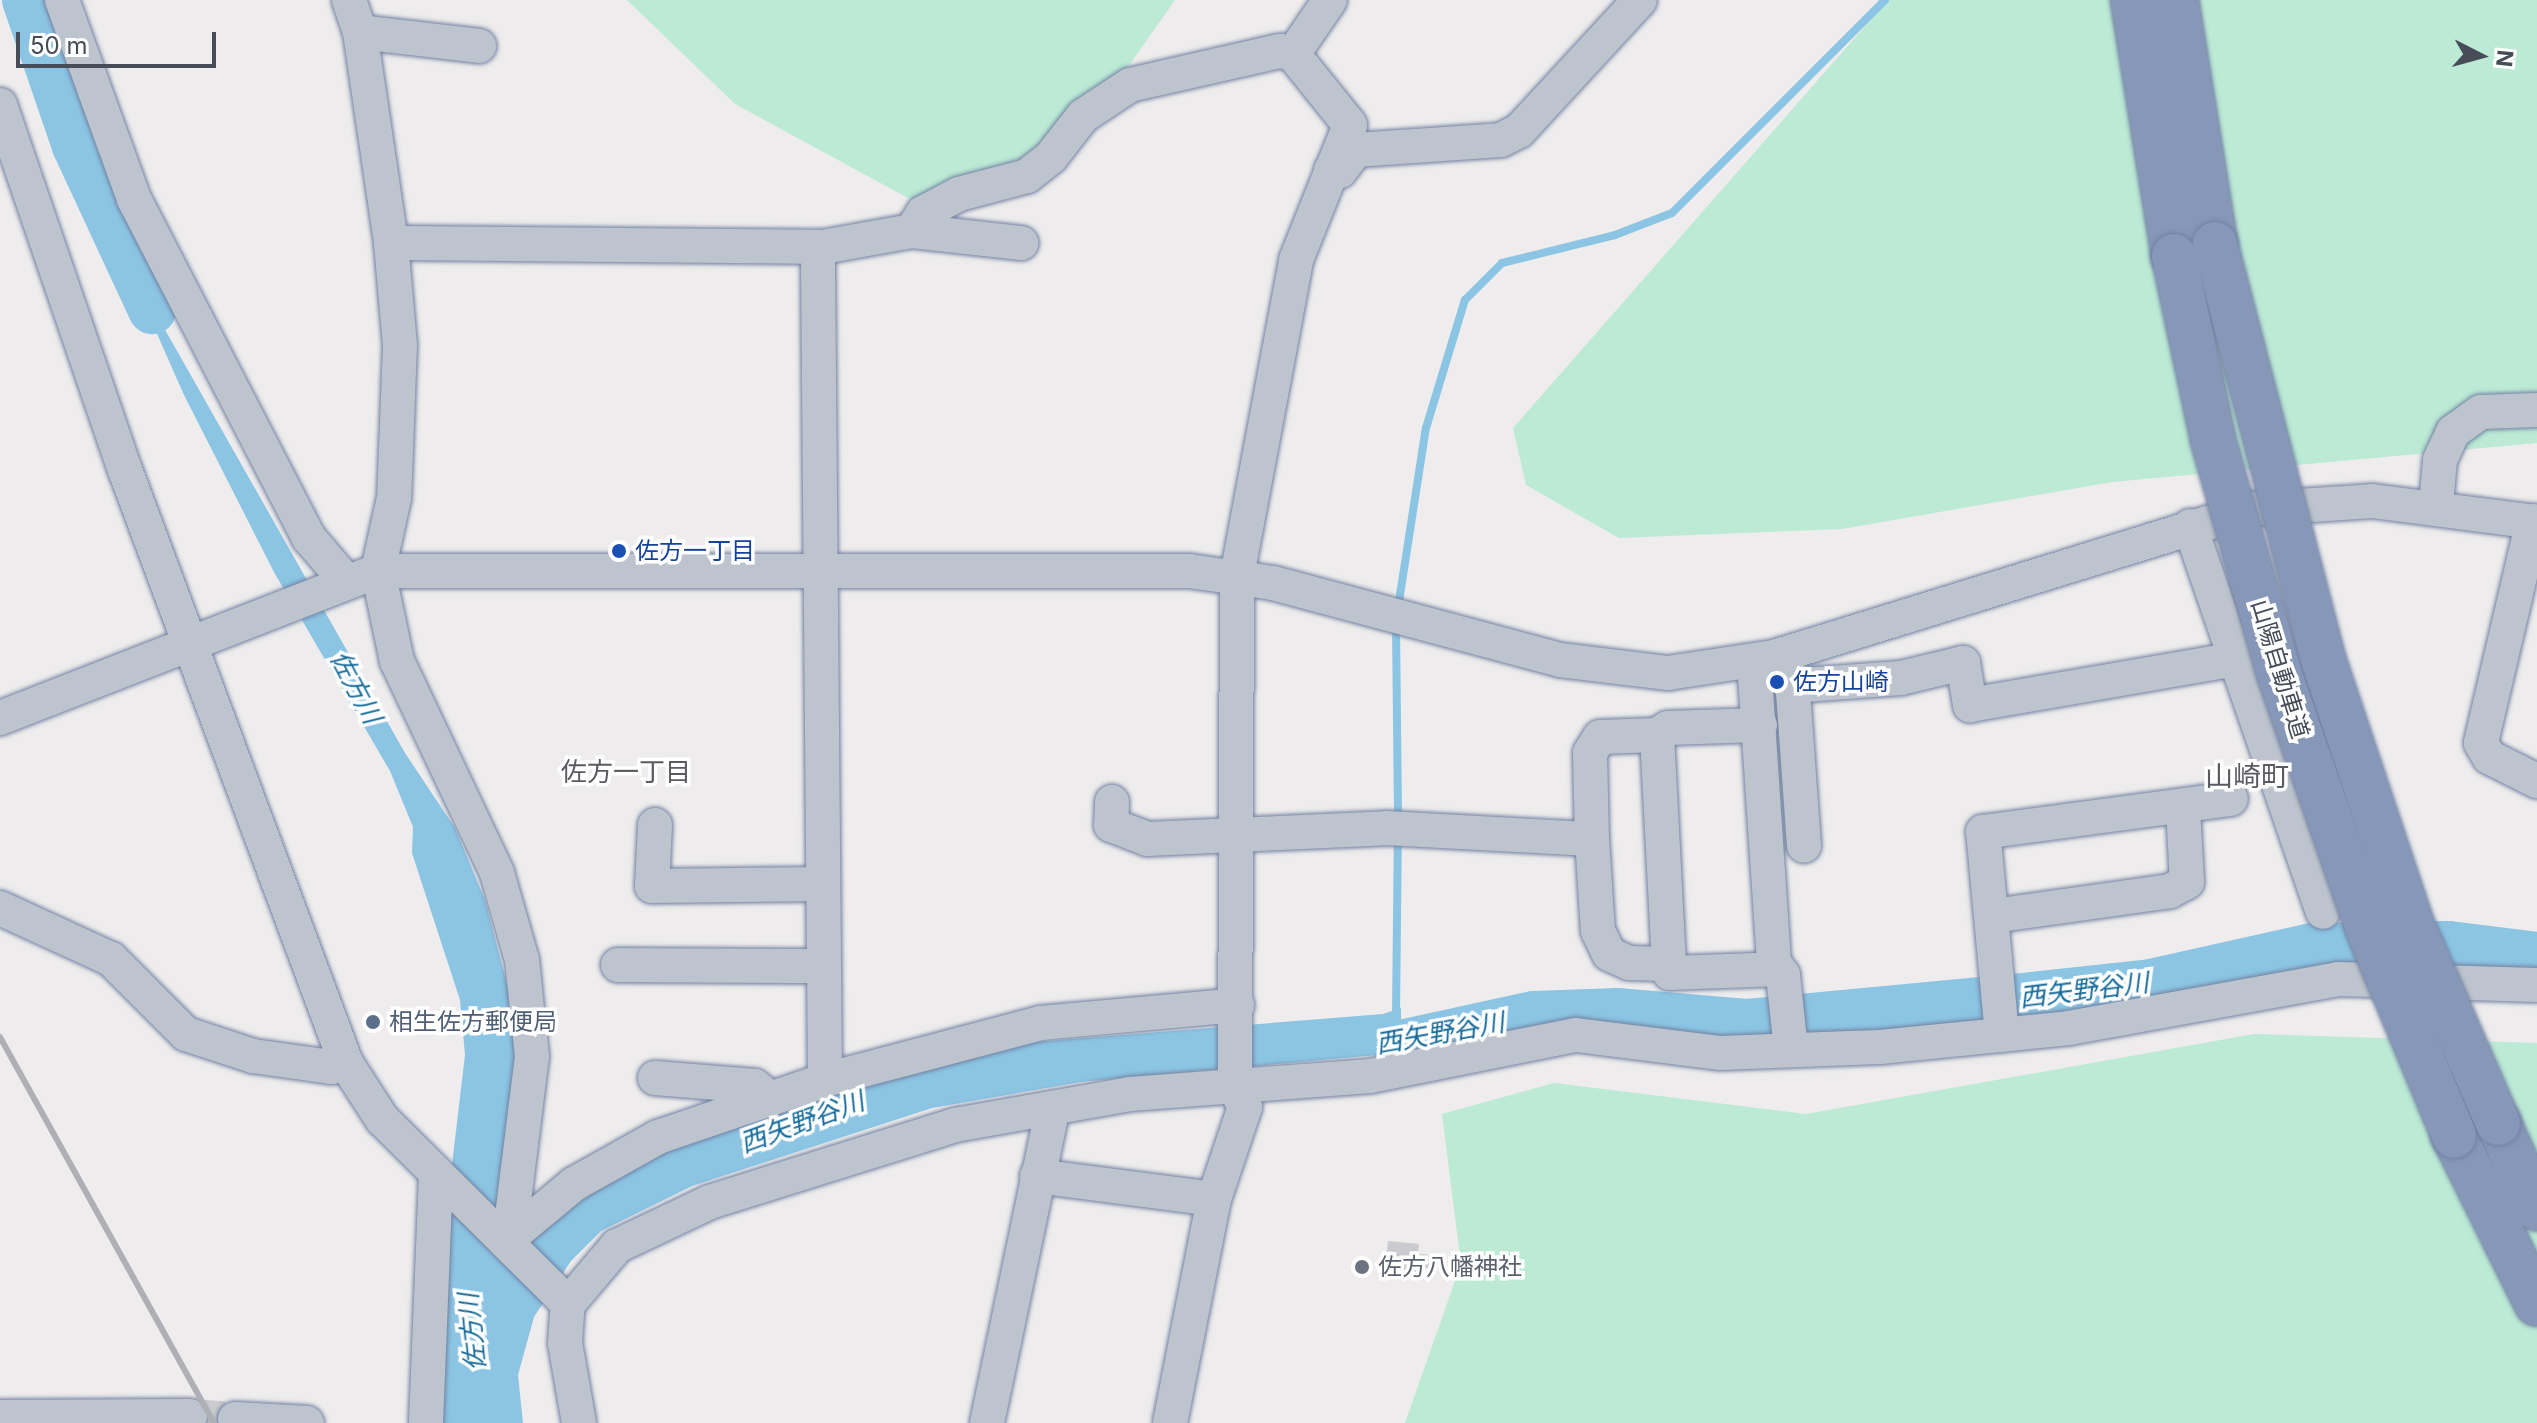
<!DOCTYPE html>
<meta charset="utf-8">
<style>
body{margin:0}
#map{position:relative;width:2537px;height:1423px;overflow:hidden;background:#eeecec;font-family:Inter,"Noto Sans JP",sans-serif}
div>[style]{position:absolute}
.green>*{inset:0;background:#bcead5}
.water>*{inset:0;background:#8cc5e4}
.stream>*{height:8px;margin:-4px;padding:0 4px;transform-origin:4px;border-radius:4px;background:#8cc5e4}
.river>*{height:48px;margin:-24px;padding:0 24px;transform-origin:24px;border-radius:24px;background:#8cc5e4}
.building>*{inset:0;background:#cacad0}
.minor-tunnel>*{height:34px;margin-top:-17px;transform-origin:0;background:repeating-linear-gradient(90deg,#ccccce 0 34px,transparent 0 51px)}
.roads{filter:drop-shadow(0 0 2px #7282a3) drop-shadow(0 0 2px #7282a3)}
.minor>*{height:34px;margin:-17px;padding:0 17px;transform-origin:17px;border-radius:17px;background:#bec4cd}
.highway>*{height:44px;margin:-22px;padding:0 22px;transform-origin:22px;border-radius:22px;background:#8697b8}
.rail>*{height:6px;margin:-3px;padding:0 3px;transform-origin:3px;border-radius:3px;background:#aeb0b6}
.bridges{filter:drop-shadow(0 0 2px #7282a3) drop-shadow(0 0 2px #7282a3)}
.highway-bridge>*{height:44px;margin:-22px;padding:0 22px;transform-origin:22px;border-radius:22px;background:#8697b8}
.dots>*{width:22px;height:22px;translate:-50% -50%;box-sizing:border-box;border:4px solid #fff;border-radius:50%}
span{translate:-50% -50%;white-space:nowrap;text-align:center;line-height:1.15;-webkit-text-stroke:7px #fff;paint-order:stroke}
.transit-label{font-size:24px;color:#164399}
.left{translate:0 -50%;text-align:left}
.street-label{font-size:24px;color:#464c58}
.service-label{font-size:24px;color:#4e5e75}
.worship-label{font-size:24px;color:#5b616d}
.water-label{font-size:26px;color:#166b9a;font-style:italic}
.neighbourhood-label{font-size:26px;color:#595b60}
.quarter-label{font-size:28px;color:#595b60}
.north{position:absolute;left:2441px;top:16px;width:80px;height:80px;-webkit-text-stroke:6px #fff;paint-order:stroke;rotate:96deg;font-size:22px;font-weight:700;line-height:32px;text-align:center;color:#464c58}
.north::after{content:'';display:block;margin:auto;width:28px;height:36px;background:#464c58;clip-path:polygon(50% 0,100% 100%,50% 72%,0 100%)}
.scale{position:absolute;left:16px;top:32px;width:200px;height:36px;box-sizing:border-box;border:4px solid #464c58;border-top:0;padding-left:10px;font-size:24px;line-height:28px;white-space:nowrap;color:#464c58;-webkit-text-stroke:6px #fff;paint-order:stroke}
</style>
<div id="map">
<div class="green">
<div style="clip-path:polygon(627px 0,1175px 0,1080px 135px,921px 205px,735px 104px)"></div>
<div style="clip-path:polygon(1888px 0,2537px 0,2537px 443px,2112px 482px,1842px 529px,1619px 538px,1526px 485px,1513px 428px)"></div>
<div style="clip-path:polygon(2254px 1034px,2537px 1043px,2537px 1423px,1405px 1423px,1461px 1264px,1442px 1114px,1554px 1083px,1806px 1114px)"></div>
</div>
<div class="water">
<div style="clip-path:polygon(121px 252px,405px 753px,455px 828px,485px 900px,512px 1003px,516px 1075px,491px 1252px,509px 1269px,531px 1234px,569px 1202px,689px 1139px,829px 1092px,1034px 1042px,1383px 1014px,1401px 1008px,1401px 1024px,1411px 1033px,1456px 1024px,1462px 1037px,1399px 1053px,1081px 1082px,932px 1108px,692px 1186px,601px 1231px,571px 1261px,534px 1317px,518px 1375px,523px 1423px,438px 1423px,447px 1207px,465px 1055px,460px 1000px,412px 853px,413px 827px,390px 771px,275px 574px,184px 395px)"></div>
</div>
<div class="stream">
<div style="left:1398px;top:608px;width:182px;rotate:-81.2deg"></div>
<div style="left:1426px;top:428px;width:134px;rotate:-73.1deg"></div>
<div style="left:1465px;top:300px;width:52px;rotate:-45deg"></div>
<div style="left:1502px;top:263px;width:116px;rotate:-13.9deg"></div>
<div style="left:1615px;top:235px;width:61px;rotate:-21.1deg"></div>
<div style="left:1672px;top:213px;width:301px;rotate:-45deg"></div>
<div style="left:1396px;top:625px;width:194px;rotate:89.4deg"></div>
<div style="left:1396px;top:1015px;width:178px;rotate:-89.4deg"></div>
</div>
<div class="river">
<div style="left:26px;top:0;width:154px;rotate:71.1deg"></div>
<div style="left:76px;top:146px;width:181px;rotate:65.1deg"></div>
<div style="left:1396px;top:1045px;width:141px;rotate:-12.3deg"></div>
<div style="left:1534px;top:1015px;width:83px;rotate:-2.1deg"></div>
<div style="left:1617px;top:1012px;width:130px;rotate:4.8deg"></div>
<div style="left:1747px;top:1023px;width:286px;rotate:-5.4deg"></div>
<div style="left:2032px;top:996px;width:120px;rotate:-6.2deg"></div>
<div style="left:2151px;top:983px;width:165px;rotate:-12.6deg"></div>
<div style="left:2312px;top:947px;width:137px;rotate:-0.8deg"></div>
<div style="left:2449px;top:945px;width:89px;rotate:7.1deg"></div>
</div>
<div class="building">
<div style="clip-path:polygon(1388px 1241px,1419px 1244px,1416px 1274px,1385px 1271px)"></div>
<div style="clip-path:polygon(1420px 1254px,1437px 1255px,1435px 1269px,1419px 1267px)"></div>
</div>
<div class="minor-tunnel">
<div style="left:190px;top:1416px;width:45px;rotate:3.8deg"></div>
</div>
<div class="roads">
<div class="minor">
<div style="left:62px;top:0;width:212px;rotate:70.1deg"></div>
<div style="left:134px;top:199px;width:382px;rotate:62.7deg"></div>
<div style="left:309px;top:538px;width:54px;rotate:49.5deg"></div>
<div style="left:349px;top:0;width:34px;rotate:71deg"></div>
<div style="left:360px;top:32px;width:213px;rotate:81.6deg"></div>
<div style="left:391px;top:243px;width:102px;rotate:85deg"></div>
<div style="left:400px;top:345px;width:153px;rotate:92.2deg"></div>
<div style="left:394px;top:498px;width:75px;rotate:102.4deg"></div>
<div style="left:378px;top:571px;width:92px;rotate:78.1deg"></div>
<div style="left:397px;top:661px;width:234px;rotate:64.7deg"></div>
<div style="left:497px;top:873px;width:91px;rotate:74deg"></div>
<div style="left:522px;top:960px;width:97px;rotate:84.1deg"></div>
<div style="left:532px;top:1056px;width:186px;rotate:97.1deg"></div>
<div style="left:360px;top:32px;width:120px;rotate:6.7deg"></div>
<div style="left:0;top:105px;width:383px;rotate:71.1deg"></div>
<div style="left:124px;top:467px;width:636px;rotate:69.57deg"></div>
<div style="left:346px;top:1063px;width:67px;rotate:57.3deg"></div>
<div style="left:382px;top:1119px;width:262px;rotate:44.8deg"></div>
<div style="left:1331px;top:170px;width:9px;rotate:6deg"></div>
<div style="left:1340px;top:171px;width:26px;rotate:-53deg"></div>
<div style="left:1356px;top:150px;width:145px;rotate:-3.9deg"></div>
<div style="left:1501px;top:140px;width:20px;rotate:-27deg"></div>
<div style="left:1519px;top:131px;width:178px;rotate:-47.3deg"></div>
<div style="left:912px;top:231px;width:21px;rotate:-59deg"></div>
<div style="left:923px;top:213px;width:41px;rotate:-27.8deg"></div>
<div style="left:959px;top:194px;width:70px;rotate:-14.8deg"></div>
<div style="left:1027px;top:176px;width:31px;rotate:-38deg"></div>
<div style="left:1051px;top:157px;width:52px;rotate:-52deg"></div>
<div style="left:1083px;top:116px;width:56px;rotate:-33.4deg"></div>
<div style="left:1130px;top:85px;width:154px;rotate:-12.8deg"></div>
<div style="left:1280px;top:51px;width:13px;rotate:13deg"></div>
<div style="left:391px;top:243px;width:432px;rotate:0.5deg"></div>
<div style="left:2436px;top:505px;width:45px;rotate:-84.9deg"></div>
<div style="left:2440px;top:460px;width:31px;rotate:-65deg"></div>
<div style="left:2453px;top:432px;width:34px;rotate:-36deg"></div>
<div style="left:2481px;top:412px;width:56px;rotate:-2deg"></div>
<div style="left:2533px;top:521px;width:228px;rotate:103.2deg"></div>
<div style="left:2481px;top:743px;width:16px;rotate:60deg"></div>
<div style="left:2489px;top:757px;width:54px;rotate:26.6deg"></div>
<div style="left:2190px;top:526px;width:408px;rotate:71deg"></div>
<div style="left:1754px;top:661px;width:303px;rotate:86.2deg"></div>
<div style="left:1774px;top:963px;width:15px;rotate:53deg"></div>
<div style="left:1783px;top:975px;width:75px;rotate:83.9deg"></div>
<div style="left:1785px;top:666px;width:27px;rotate:73deg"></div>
<div style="left:1793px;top:692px;width:154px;rotate:85.9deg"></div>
<div style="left:1791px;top:686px;width:110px;rotate:-4.2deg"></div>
<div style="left:1901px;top:678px;width:64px;rotate:-13.6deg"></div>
<div style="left:1963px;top:663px;width:43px;rotate:80.5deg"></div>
<div style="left:1970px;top:705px;width:270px;rotate:-9.8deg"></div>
<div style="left:0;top:718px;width:406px;rotate:-21.3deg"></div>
<div style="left:378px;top:571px;width:811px"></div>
<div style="left:1189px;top:571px;width:85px;rotate:8.1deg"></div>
<div style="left:1273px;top:583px;width:297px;rotate:15deg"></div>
<div style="left:1560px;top:660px;width:109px;rotate:6.9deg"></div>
<div style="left:1668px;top:673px;width:107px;rotate:-8.6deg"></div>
<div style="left:1774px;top:657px;width:501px;rotate:-17.17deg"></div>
<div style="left:2253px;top:509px;width:119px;rotate:-3.8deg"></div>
<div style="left:2372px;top:501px;width:166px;rotate:7.3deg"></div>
<div style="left:1760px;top:725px;width:92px;rotate:178.1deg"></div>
<div style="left:1668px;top:728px;width:13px;rotate:148deg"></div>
<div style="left:1657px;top:735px;width:229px;rotate:87deg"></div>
<div style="left:1669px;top:964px;width:9px;rotate:84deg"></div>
<div style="left:1670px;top:973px;width:108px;rotate:-2.1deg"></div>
<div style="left:1657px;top:735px;width:57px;rotate:178deg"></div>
<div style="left:1600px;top:737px;width:19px;rotate:122deg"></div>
<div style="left:1590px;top:753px;width:86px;rotate:88.7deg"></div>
<div style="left:1592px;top:839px;width:92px;rotate:86.3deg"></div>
<div style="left:1598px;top:931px;width:25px;rotate:64deg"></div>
<div style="left:1609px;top:954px;width:22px;rotate:24deg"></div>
<div style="left:1629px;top:963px;width:40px;rotate:1.4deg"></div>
<div style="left:1112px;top:802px;width:23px;rotate:92deg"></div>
<div style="left:1111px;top:825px;width:39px;rotate:21deg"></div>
<div style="left:1147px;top:839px;width:239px;rotate:-2.6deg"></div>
<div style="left:1386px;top:828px;width:206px;rotate:3.1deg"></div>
<div style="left:655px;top:825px;width:61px;rotate:92.8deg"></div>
<div style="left:652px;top:886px;width:170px;rotate:-0.7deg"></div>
<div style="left:0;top:908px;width:122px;rotate:24.7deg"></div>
<div style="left:111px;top:959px;width:106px;rotate:45deg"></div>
<div style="left:186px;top:1034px;width:71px;rotate:18.2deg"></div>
<div style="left:253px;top:1056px;width:79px;rotate:8deg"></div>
<div style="left:331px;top:1067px;width:16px;rotate:-15deg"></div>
<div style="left:1993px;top:916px;width:179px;rotate:-8deg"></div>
<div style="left:2170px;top:891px;width:19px;rotate:-28deg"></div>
<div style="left:2187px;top:882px;width:75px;rotate:-93.1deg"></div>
<div style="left:618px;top:965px;width:205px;rotate:0.3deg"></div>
<div style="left:2002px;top:1035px;width:204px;rotate:-95.3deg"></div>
<div style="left:1983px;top:832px;width:250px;rotate:-7.6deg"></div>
<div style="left:655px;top:1078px;width:100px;rotate:4.6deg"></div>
<div style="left:755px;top:1086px;width:20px;rotate:41deg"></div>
<div style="left:825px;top:1080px;width:824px;rotate:-90.49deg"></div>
<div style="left:818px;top:256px;width:10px;rotate:-61deg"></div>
<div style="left:823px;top:247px;width:90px;rotate:-10.2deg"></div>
<div style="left:912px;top:231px;width:110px;rotate:6.3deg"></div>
<div style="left:1037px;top:1176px;width:178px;rotate:7.4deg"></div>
<div style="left:514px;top:1234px;width:78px;rotate:-39.8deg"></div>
<div style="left:574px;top:1184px;width:96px;rotate:-29.2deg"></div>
<div style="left:658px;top:1137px;width:176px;rotate:-18.8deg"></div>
<div style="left:825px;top:1080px;width:223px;rotate:-14.8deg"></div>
<div style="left:1041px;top:1023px;width:197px;rotate:-5.2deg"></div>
<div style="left:0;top:1417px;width:190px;rotate:-0.3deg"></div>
<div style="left:235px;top:1419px;width:72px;rotate:3.2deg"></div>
<div style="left:426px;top:1423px;width:250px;rotate:-87.7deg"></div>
<div style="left:579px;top:1423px;width:81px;rotate:-99.9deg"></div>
<div style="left:565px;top:1343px;width:39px;rotate:-86deg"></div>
<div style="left:568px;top:1304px;width:76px;rotate:-49.8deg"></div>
<div style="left:617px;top:1246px;width:103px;rotate:-25.3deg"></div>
<div style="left:710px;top:1202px;width:257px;rotate:-17.4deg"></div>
<div style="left:955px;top:1125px;width:178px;rotate:-10deg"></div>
<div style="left:1130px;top:1094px;width:241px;rotate:-4.3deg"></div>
<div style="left:1370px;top:1076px;width:210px;rotate:-11.3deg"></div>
<div style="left:1576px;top:1035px;width:146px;rotate:7.1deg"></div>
<div style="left:1721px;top:1053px;width:159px;rotate:-2.2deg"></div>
<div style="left:1880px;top:1047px;width:190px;rotate:-5.7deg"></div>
<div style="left:2069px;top:1028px;width:273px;rotate:-10.3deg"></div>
<div style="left:2338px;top:979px;width:199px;rotate:1.7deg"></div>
<div style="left:987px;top:1423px;width:322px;rotate:-78.2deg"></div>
<div style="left:1170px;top:1423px;width:228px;rotate:-78.9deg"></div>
<div style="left:1214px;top:1199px;width:97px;rotate:-71.4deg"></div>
<div style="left:1245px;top:1107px;width:21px;rotate:-118deg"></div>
<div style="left:1235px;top:1088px;width:512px;rotate:-89.78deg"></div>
<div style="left:1237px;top:576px;width:321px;rotate:-79.4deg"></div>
<div style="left:1296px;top:260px;width:145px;rotate:-68.2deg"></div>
<div style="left:1350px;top:125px;width:91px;rotate:-128.8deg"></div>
<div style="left:1293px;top:54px;width:65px;rotate:-55.6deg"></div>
</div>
<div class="highway">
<div style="left:2133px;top:0;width:259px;rotate:80.9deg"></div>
<div style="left:2176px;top:0;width:247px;rotate:80.9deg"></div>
<div style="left:2498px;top:1123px;width:94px;rotate:65.4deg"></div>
<div style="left:2454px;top:1136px;width:187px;rotate:63.7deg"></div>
</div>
</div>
<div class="rail">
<div style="left:0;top:1037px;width:441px;rotate:61deg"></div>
</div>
<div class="bridges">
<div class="highway-bridge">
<div style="left:2215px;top:244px;width:432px;rotate:75.4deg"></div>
<div style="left:2324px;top:662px;width:277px;rotate:71.5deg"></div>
<div style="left:2412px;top:925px;width:216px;rotate:66.5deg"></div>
<div style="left:2174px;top:256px;width:188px;rotate:78deg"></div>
<div style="left:2213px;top:440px;width:242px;rotate:74.2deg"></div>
<div style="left:2279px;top:673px;width:271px;rotate:70.8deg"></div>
<div style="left:2368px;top:929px;width:224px;rotate:67.4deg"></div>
</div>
</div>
<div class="dots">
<div style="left:619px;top:551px;background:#1a4fb4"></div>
<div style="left:1777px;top:682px;background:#1a4fb4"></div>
<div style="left:373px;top:1022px;background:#5c6f8a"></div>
<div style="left:1362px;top:1267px;background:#6b7280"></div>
</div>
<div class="transit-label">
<span class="left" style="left:635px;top:551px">佐方一丁目</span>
<span class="left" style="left:1793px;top:682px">佐方山崎</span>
</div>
<div class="street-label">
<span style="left:2280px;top:669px;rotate:73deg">山陽自動車道</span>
</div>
<div class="service-label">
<span class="left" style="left:389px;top:1022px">相生佐方郵便局</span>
</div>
<div class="worship-label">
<span class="left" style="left:1378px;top:1267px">佐方八幡神社</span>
</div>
<div class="water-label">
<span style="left:356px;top:687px;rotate:62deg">佐方川</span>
<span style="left:2084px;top:990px;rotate:-7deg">西矢野谷川</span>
<span style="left:1440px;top:1033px;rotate:-10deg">西矢野谷川</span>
<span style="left:802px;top:1122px;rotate:-20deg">西矢野谷川</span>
<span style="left:472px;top:1332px;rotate:-96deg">佐方川</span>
</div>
<div class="neighbourhood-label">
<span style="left:626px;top:772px">佐方一丁目</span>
</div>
<div class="quarter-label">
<span style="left:2247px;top:776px">山崎町</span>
</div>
<div class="north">N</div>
<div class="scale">50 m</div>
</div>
